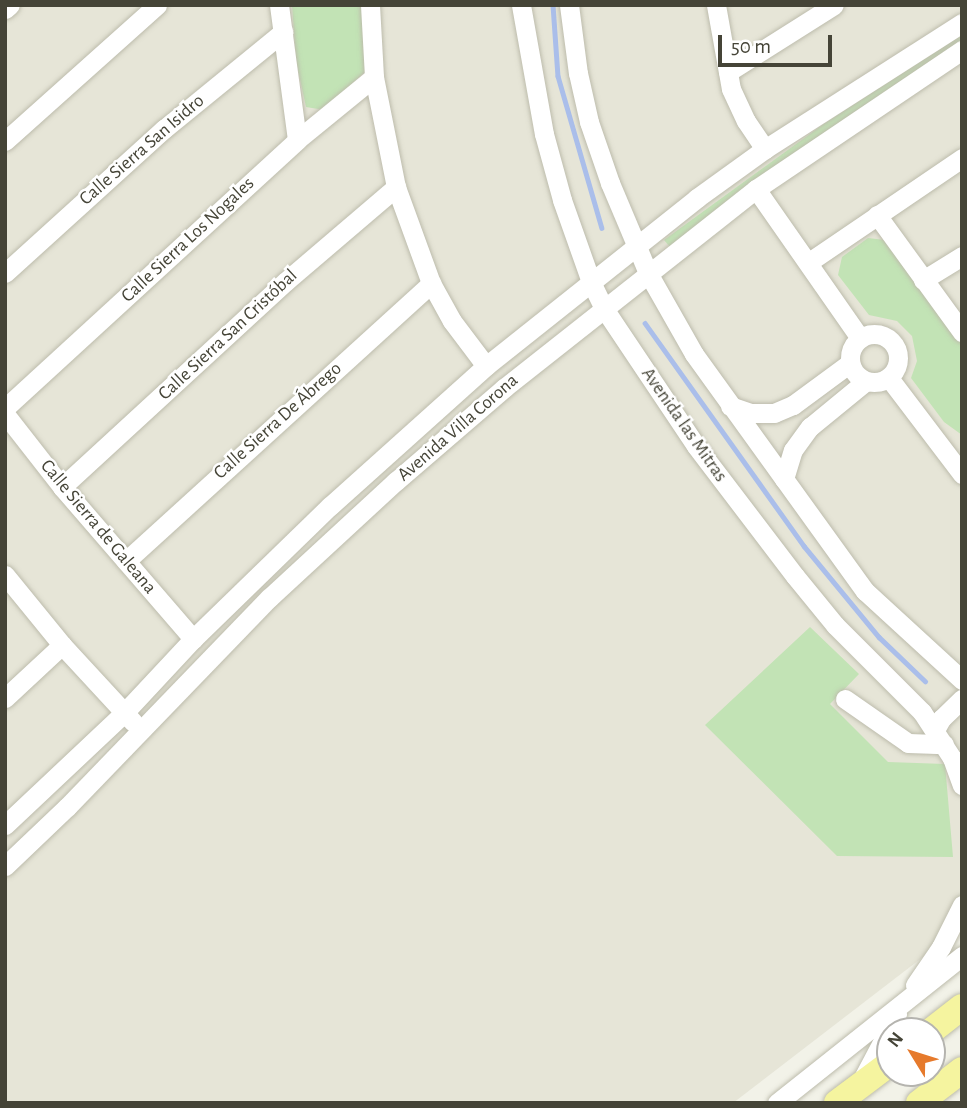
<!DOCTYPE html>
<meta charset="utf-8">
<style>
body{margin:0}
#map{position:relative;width:967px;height:1108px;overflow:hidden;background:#f2f2e8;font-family:"Alegreya Sans",sans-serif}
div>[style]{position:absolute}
.residential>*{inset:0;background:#e6e5d7}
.green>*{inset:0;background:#c2e3b5}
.stream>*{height:4.5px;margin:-2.25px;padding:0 2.25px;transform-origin:2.25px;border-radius:2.25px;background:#aabeea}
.roads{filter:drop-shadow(0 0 2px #bdbcac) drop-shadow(0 0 2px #bdbcac)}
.minor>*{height:19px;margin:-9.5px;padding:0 9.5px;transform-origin:9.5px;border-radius:9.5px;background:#fff}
.minor>.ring{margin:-9.5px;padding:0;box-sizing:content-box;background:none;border:19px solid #fff;border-radius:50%}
.major>*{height:26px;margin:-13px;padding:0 13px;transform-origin:13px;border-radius:13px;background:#f5f49f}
span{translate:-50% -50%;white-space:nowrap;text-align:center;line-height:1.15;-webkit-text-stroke:5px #fff;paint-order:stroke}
.street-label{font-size:19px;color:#454437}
.frame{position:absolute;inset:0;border:7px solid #454437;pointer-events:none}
.north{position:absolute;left:876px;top:1017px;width:70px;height:70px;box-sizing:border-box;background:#fff;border:2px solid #b5b4af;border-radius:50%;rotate:308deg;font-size:19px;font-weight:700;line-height:28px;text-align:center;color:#454437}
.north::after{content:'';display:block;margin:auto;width:24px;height:32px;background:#e67a2c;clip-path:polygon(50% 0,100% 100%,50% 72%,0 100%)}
.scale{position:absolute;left:718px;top:35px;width:114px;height:32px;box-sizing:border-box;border:4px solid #454437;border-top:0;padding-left:9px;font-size:21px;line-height:24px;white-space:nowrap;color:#454437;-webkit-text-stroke:5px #fff;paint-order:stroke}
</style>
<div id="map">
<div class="residential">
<div style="clip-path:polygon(5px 5px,962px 5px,962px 927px,733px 1103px,5px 1103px)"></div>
</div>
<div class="green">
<div style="clip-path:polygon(292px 5px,362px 5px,368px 69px,324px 110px,306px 107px,296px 61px)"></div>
<div style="clip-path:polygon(962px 35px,962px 48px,670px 247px,664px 240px,825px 123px)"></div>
<div style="clip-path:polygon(868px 238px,885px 240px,962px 340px,962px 435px,944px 422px,911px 378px,917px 361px,912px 336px,897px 321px,869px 315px,838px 275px,842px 257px)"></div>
<div style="clip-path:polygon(810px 627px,859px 674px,830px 704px,888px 762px,945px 764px,953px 857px,837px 856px,705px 725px)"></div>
</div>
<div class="stream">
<div style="left:553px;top:5px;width:71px;rotate:86deg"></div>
<div style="left:558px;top:76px;width:158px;rotate:73.9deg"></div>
<div style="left:645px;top:323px;width:274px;rotate:54.5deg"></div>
<div style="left:804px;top:546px;width:118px;rotate:50.5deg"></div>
<div style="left:879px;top:637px;width:64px;rotate:43.7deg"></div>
</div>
<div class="roads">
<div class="minor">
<div style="left:279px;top:5px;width:136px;rotate:82.4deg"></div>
<div style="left:370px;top:5px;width:72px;rotate:86.8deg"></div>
<div style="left:374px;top:77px;width:112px;rotate:78.7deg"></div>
<div style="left:396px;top:187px;width:102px;rotate:70deg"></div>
<div style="left:431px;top:283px;width:43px;rotate:61.1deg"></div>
<div style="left:452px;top:321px;width:56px;rotate:52.9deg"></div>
<div style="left:521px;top:5px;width:131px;rotate:79.9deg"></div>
<div style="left:544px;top:134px;width:68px;rotate:74.7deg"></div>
<div style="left:562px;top:200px;width:87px;rotate:70.5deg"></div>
<div style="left:591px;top:282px;width:28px;rotate:64deg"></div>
<div style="left:603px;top:307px;width:167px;rotate:56.2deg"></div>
<div style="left:696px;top:446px;width:163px;rotate:52.7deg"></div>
<div style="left:795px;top:576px;width:63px;rotate:50.8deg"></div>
<div style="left:835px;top:625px;width:123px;rotate:45deg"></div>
<div style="left:922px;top:712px;width:55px;rotate:56.9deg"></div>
<div style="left:952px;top:758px;width:29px;rotate:70deg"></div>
<div style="left:569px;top:5px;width:69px;rotate:82.5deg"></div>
<div style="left:578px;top:73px;width:50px;rotate:77.3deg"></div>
<div style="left:589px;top:122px;width:65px;rotate:71deg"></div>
<div style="left:610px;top:183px;width:98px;rotate:67.1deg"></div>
<div style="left:648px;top:273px;width:93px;rotate:60.4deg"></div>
<div style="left:694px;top:354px;width:292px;rotate:54.2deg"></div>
<div style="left:865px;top:591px;width:132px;rotate:42.5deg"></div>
<div style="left:716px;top:5px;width:85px;rotate:79.9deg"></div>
<div style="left:731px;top:89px;width:35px;rotate:65deg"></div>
<div style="left:746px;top:121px;width:34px;rotate:56deg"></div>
<div style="left:5px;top:9px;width:6px;rotate:-39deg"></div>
<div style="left:728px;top:72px;width:125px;rotate:-32.3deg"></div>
<div style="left:5px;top:141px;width:204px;rotate:-41.8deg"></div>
<div style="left:756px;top:189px;width:182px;rotate:55.1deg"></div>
<div style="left:877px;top:215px;width:145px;rotate:54deg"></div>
<div style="left:809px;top:262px;width:185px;rotate:-34.2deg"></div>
<div style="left:5px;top:273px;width:215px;rotate:-42.2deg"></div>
<div style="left:164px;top:129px;width:154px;rotate:-39.2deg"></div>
<div style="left:923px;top:280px;width:46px;rotate:-31.6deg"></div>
<div class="ring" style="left:850px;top:334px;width:29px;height:29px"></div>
<div style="left:889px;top:378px;width:121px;rotate:52.8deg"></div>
<div style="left:730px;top:406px;width:21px;rotate:19deg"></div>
<div style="left:750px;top:413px;width:24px"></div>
<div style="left:774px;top:413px;width:21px;rotate:-23deg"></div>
<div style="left:793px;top:405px;width:71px;rotate:-36.4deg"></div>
<div style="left:5px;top:408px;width:396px;rotate:-42.5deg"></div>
<div style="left:297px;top:140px;width:99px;rotate:-39.3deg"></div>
<div style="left:5px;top:414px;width:93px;rotate:52deg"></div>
<div style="left:62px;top:487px;width:201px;rotate:49.2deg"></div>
<div style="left:784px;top:479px;width:30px;rotate:-73deg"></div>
<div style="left:793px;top:450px;width:29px;rotate:-54deg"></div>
<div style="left:810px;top:427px;width:72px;rotate:-39.4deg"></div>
<div style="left:62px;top:487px;width:304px;rotate:-42.6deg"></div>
<div style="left:286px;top:281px;width:145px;rotate:-40.5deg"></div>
<div style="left:126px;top:561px;width:413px;rotate:-42.3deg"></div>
<div style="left:5px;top:575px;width:90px;rotate:50.8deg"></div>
<div style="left:62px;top:645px;width:105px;rotate:47.3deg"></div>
<div style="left:5px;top:698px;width:78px;rotate:-42.9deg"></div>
<div style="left:845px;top:699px;width:77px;rotate:34.9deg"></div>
<div style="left:908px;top:743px;width:36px;rotate:2deg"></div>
<div style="left:935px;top:730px;width:13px;rotate:-61deg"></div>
<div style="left:941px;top:719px;width:29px;rotate:-44deg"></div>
<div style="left:5px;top:825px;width:163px;rotate:-43.3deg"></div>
<div style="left:124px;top:713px;width:101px;rotate:-47deg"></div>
<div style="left:193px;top:639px;width:191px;rotate:-44.2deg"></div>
<div style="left:330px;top:506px;width:210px;rotate:-41.9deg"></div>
<div style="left:486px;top:366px;width:270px;rotate:-38.5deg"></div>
<div style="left:697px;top:198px;width:84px;rotate:-35.8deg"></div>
<div style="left:765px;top:149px;width:234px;rotate:-32.6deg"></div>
<div style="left:5px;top:866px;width:86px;rotate:-43.6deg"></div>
<div style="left:67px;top:807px;width:291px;rotate:-46deg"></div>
<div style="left:269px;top:598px;width:173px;rotate:-42.7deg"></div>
<div style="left:396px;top:481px;width:143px;rotate:-40.7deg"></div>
<div style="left:504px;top:388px;width:321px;rotate:-38.3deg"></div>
<div style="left:756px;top:189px;width:249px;rotate:-34deg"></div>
<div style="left:915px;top:985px;width:46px;rotate:-55.6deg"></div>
<div style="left:941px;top:947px;width:47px;rotate:-63.4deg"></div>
<div style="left:862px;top:1080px;width:75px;rotate:-62.1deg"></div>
<div style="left:777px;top:1103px;width:236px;rotate:-38.5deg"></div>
</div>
<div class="major">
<div style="left:931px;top:1031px;width:39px;rotate:-38deg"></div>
<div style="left:837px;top:1103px;width:66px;rotate:-37deg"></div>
<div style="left:919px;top:1103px;width:54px;rotate:-37.5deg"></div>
</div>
</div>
<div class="street-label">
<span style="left:142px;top:150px;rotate:-41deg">Calle Sierra San Isidro</span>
<span style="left:188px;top:240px;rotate:-43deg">Calle Sierra Los Nogales</span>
<span style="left:228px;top:335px;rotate:-43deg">Calle Sierra San Cristóbal</span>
<span style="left:278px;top:421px;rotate:-42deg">Calle Sierra De Ábrego</span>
<span style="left:684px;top:425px;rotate:55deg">Avenida las Mitras</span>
<span style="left:458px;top:428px;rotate:-41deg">Avenida Villa Corona</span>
<span style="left:98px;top:527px;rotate:50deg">Calle Sierra de Galeana</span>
</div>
<div class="frame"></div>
<div class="north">N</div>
<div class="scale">50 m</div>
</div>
